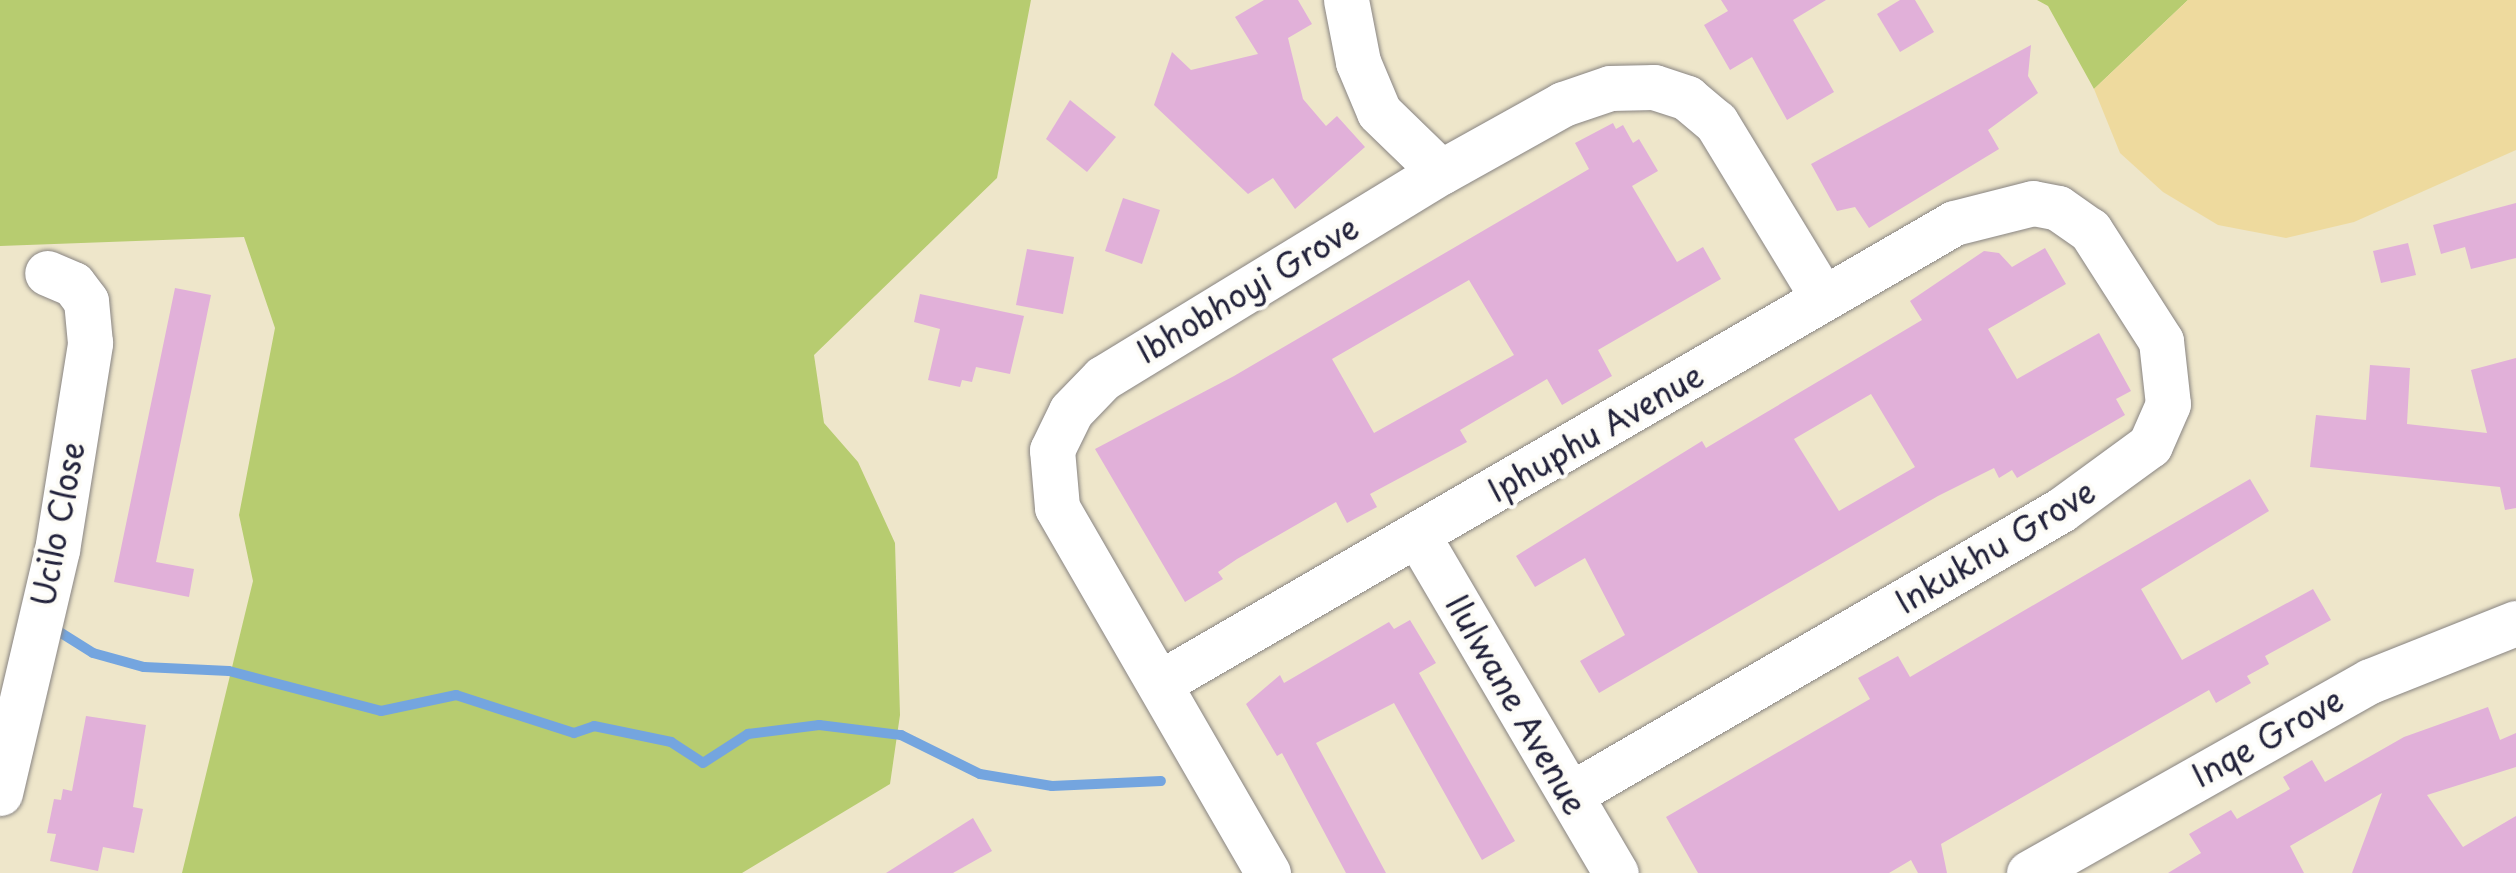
<!DOCTYPE html>
<style>
body{margin:0}
#map{position:relative;width:2516px;height:873px;overflow:hidden;background:#eee6ca;font-family:"Playpen Sans",sans-serif}
div>[style]{position:absolute}
.green>*{inset:0;background:#b7cc70}
.sand>*{inset:0;background:#eeda9e}
.stream>*{height:10px;margin:-5px;padding:0 5px;transform-origin:5px;border-radius:5px;background:#74a5df}
.building>*{inset:0;background:#e1b0d9}
.roads{filter:drop-shadow(0 0 2px #888482) drop-shadow(0 0 2px #888482)}
.minor>*{height:45px;margin:-22.5px;padding:0 22.5px;transform-origin:22.5px;border-radius:22.5px;background:#fff}
span{translate:-50% -50%;white-space:nowrap;text-align:center;line-height:1.15;-webkit-text-stroke:8px #fdfcf7;paint-order:stroke}
.street-label{font-size:32px;color:#22223b}
</style>
<div id="map">
<div class="green">
<div style="clip-path:polygon(0 0,1031px 0,997px 178px,814px 355px,824px 423px,858px 462px,895px 543px,900px 715px,890px 784px,742px 873px,182px 873px,253px 581px,239px 515px,275px 328px,244px 237px,0 246px)"></div>
<div style="clip-path:polygon(2037px 0,2188px 0,2094px 89px,2048px 6px)"></div>
</div>
<div class="sand">
<div style="clip-path:polygon(2188px 0,2516px 0,2516px 150px,2354px 222px,2286px 238px,2218px 225px,2163px 192px,2120px 153px,2094px 89px)"></div>
</div>
<div class="stream">
<div style="left:58px;top:631px;width:41px;rotate:32.2deg"></div>
<div style="left:93px;top:653px;width:53px;rotate:15.4deg"></div>
<div style="left:144px;top:667px;width:85px;rotate:2.7deg"></div>
<div style="left:229px;top:671px;width:157px;rotate:14.7deg"></div>
<div style="left:381px;top:711px;width:77px;rotate:-12deg"></div>
<div style="left:456px;top:695px;width:124px;rotate:17.9deg"></div>
<div style="left:574px;top:733px;width:21px;rotate:-19deg"></div>
<div style="left:594px;top:726px;width:79px;rotate:11.7deg"></div>
<div style="left:671px;top:742px;width:38px;rotate:33deg"></div>
<div style="left:703px;top:763px;width:54px;rotate:-32.8deg"></div>
<div style="left:748px;top:734px;width:72px;rotate:-7.2deg"></div>
<div style="left:819px;top:725px;width:83px;rotate:7deg"></div>
<div style="left:901px;top:735px;width:88px;rotate:26.3deg"></div>
<div style="left:980px;top:774px;width:73px;rotate:9.5deg"></div>
<div style="left:1052px;top:786px;width:109px;rotate:-2.6deg"></div>
</div>
<div class="building">
<div style="clip-path:polygon(1264px 0,1298px 0,1312px 24px,1288px 38px,1303px 99px,1326px 126px,1337px 116px,1365px 147px,1295px 209px,1273px 178px,1248px 194px,1154px 105px,1172px 52px,1191px 70px,1258px 54px,1235px 17px)"></div>
<div style="clip-path:polygon(1721px 0,1826px 0,1793px 20px,1834px 92px,1787px 120px,1752px 57px,1730px 70px,1704px 25px,1728px 11px)"></div>
<div style="clip-path:polygon(1900px 0,1915px 0,1934px 32px,1900px 52px,1877px 14px)"></div>
<div style="clip-path:polygon(2031px 45px,2028px 76px,2038px 93px,1988px 130px,1999px 149px,1869px 228px,1855px 207px,1837px 211px,1811px 164px)"></div>
<div style="clip-path:polygon(1070px 100px,1116px 137px,1087px 172px,1046px 139px)"></div>
<div style="clip-path:polygon(evenodd,1613px 123px,1616px 129px,1623px 125px,1633px 143px,1639px 139px,1658px 171px,1632px 186px,1677px 262px,1703px 247px,1721px 279px,1598px 350px,1612px 376px,1562px 405px,1547px 379px,1460px 430px,1467px 442px,1370px 494px,1377px 507px,1347px 523px,1336px 502px,1237px 559px,1218px 572px,1223px 579px,1185px 602px,1095px 449px,1234px 376px,1589px 169px,1575px 143px,1613px 123px,1469px 280px,1514px 355px,1374px 433px,1332px 359px,1469px 280px)"></div>
<div style="clip-path:polygon(1123px 198px,1160px 210px,1142px 264px,1105px 251px)"></div>
<div style="clip-path:polygon(2516px 203px,2516px 258px,2471px 269px,2465px 247px,2441px 254px,2433px 225px)"></div>
<div style="clip-path:polygon(2408px 243px,2416px 275px,2381px 283px,2373px 251px)"></div>
<div style="clip-path:polygon(evenodd,2045px 248px,2066px 284px,1988px 329px,2017px 379px,2099px 333px,2131px 391px,2116px 399px,2125px 415px,2017px 478px,2012px 470px,1999px 478px,1994px 468px,1938px 496px,1599px 693px,1580px 661px,1625px 635px,1585px 558px,1535px 587px,1516px 556px,1702px 441px,1706px 448px,1922px 320px,1910px 301px,1984px 251px,1999px 253px,2012px 267px,2045px 248px,1871px 394px,1915px 467px,1839px 511px,1794px 439px,1871px 394px)"></div>
<div style="clip-path:polygon(1027px 249px,1074px 257px,1063px 314px,1016px 305px)"></div>
<div style="clip-path:polygon(175px 288px,211px 295px,156px 562px,194px 569px,189px 597px,114px 582px)"></div>
<div style="clip-path:polygon(920px 294px,1024px 316px,1010px 374px,976px 367px,972px 382px,962px 380px,960px 387px,928px 380px,940px 329px,914px 322px)"></div>
<div style="clip-path:polygon(2516px 358px,2516px 508px,2505px 510px,2500px 487px,2310px 467px,2316px 415px,2366px 420px,2370px 365px,2410px 368px,2407px 424px,2487px 433px,2471px 370px)"></div>
<div style="clip-path:polygon(2250px 479px,2269px 511px,2141px 589px,2182px 660px,2313px 589px,2331px 620px,2265px 656px,2269px 664px,2247px 676px,2251px 683px,2216px 703px,2209px 690px,1941px 844px,1947px 873px,1918px 873px,1911px 860px,1889px 873px,1698px 873px,1666px 817px,1870px 699px,1858px 678px,1898px 656px,1910px 677px)"></div>
<div style="clip-path:polygon(1410px 620px,1436px 663px,1419px 673px,1515px 841px,1482px 860px,1394px 703px,1316px 743px,1386px 873px,1346px 873px,1282px 753px,1277px 756px,1246px 704px,1280px 675px,1284px 683px,1389px 622px,1394px 629px)"></div>
<div style="clip-path:polygon(2488px 707px,2500px 740px,2516px 733px,2516px 767px,2427px 795px,2463px 847px,2516px 816px,2516px 873px,2352px 873px,2382px 793px,2290px 846px,2304px 873px,2168px 873px,2201px 853px,2189px 834px,2231px 810px,2237px 819px,2290px 789px,2283px 777px,2312px 760px,2325px 782px,2404px 737px)"></div>
<div style="clip-path:polygon(86px 716px,146px 725px,133px 807px,143px 809px,134px 853px,103px 847px,98px 871px,50px 861px,56px 834px,47px 833px,54px 799px,61px 800px,63px 789px,72px 791px)"></div>
<div style="clip-path:polygon(973px 818px,992px 851px,953px 873px,886px 873px)"></div>
</div>
<div class="roads">
<div class="minor">
<div style="left:1346px;top:0;width:63px;rotate:79deg"></div>
<div style="left:1358px;top:62px;width:54px;rotate:67.2deg"></div>
<div style="left:1379px;top:112px;width:86px;rotate:44.1deg"></div>
<div style="left:1418px;top:536px;width:391px;rotate:59.6deg"></div>
<div style="left:1163px;top:681px;width:914px;rotate:-30.07deg"></div>
<div style="left:1954px;top:223px;width:81px;rotate:-14.2deg"></div>
<div style="left:2033px;top:203px;width:25px;rotate:11deg"></div>
<div style="left:2058px;top:208px;width:39px;rotate:35deg"></div>
<div style="left:2090px;top:230px;width:132px;rotate:57.4deg"></div>
<div style="left:2161px;top:341px;width:63px;rotate:83.7deg"></div>
<div style="left:2168px;top:404px;width:45px;rotate:113.7deg"></div>
<div style="left:2150px;top:445px;width:110px;rotate:143.9deg"></div>
<div style="left:2061px;top:510px;width:566px;rotate:149.9deg"></div>
<div style="left:0;top:793px;width:250px;rotate:-76.8deg"></div>
<div style="left:57px;top:550px;width:210px;rotate:-80.9deg"></div>
<div style="left:90px;top:343px;width:42px;rotate:-95.4deg"></div>
<div style="left:86px;top:301px;width:21px;rotate:-127deg"></div>
<div style="left:73px;top:284px;width:28px;rotate:-157deg"></div>
<div style="left:1268px;top:873px;width:422px;rotate:-120deg"></div>
<div style="left:1057px;top:507px;width:57px;rotate:-95deg"></div>
<div style="left:1052px;top:450px;width:43px;rotate:-64deg"></div>
<div style="left:1071px;top:411px;width:46px;rotate:-45.9deg"></div>
<div style="left:1103px;top:378px;width:396px;rotate:-31.4deg"></div>
<div style="left:1441px;top:172px;width:140px;rotate:-29.1deg"></div>
<div style="left:1563px;top:104px;width:50px;rotate:-18.8deg"></div>
<div style="left:1610px;top:88px;width:44px;rotate:-1.3deg"></div>
<div style="left:1654px;top:87px;width:35px;rotate:18deg"></div>
<div style="left:1687px;top:98px;width:38px;rotate:40deg"></div>
<div style="left:1716px;top:122px;width:206px;rotate:58.7deg"></div>
<div style="left:2029px;top:873px;width:391px;rotate:-29.4deg"></div>
<div style="left:2370px;top:681px;width:157px;rotate:-21.7deg"></div>
</div>
</div>
<div class="street-label">
<span style="left:1247px;top:289px;rotate:-31deg">Ibhobhoyi Grove</span>
<span style="left:1595px;top:432px;rotate:-30deg">Iphuphu Avenue</span>
<span style="left:57px;top:524px;rotate:-79deg">Ucilo Close</span>
<span style="left:1995px;top:546px;rotate:-31deg">Inkukhu Grove</span>
<span style="left:1517px;top:704px;rotate:60deg">Ilulwane Avenue</span>
<span style="left:2267px;top:737px;rotate:-29deg">Inqe Grove</span>
</div>
</div>
